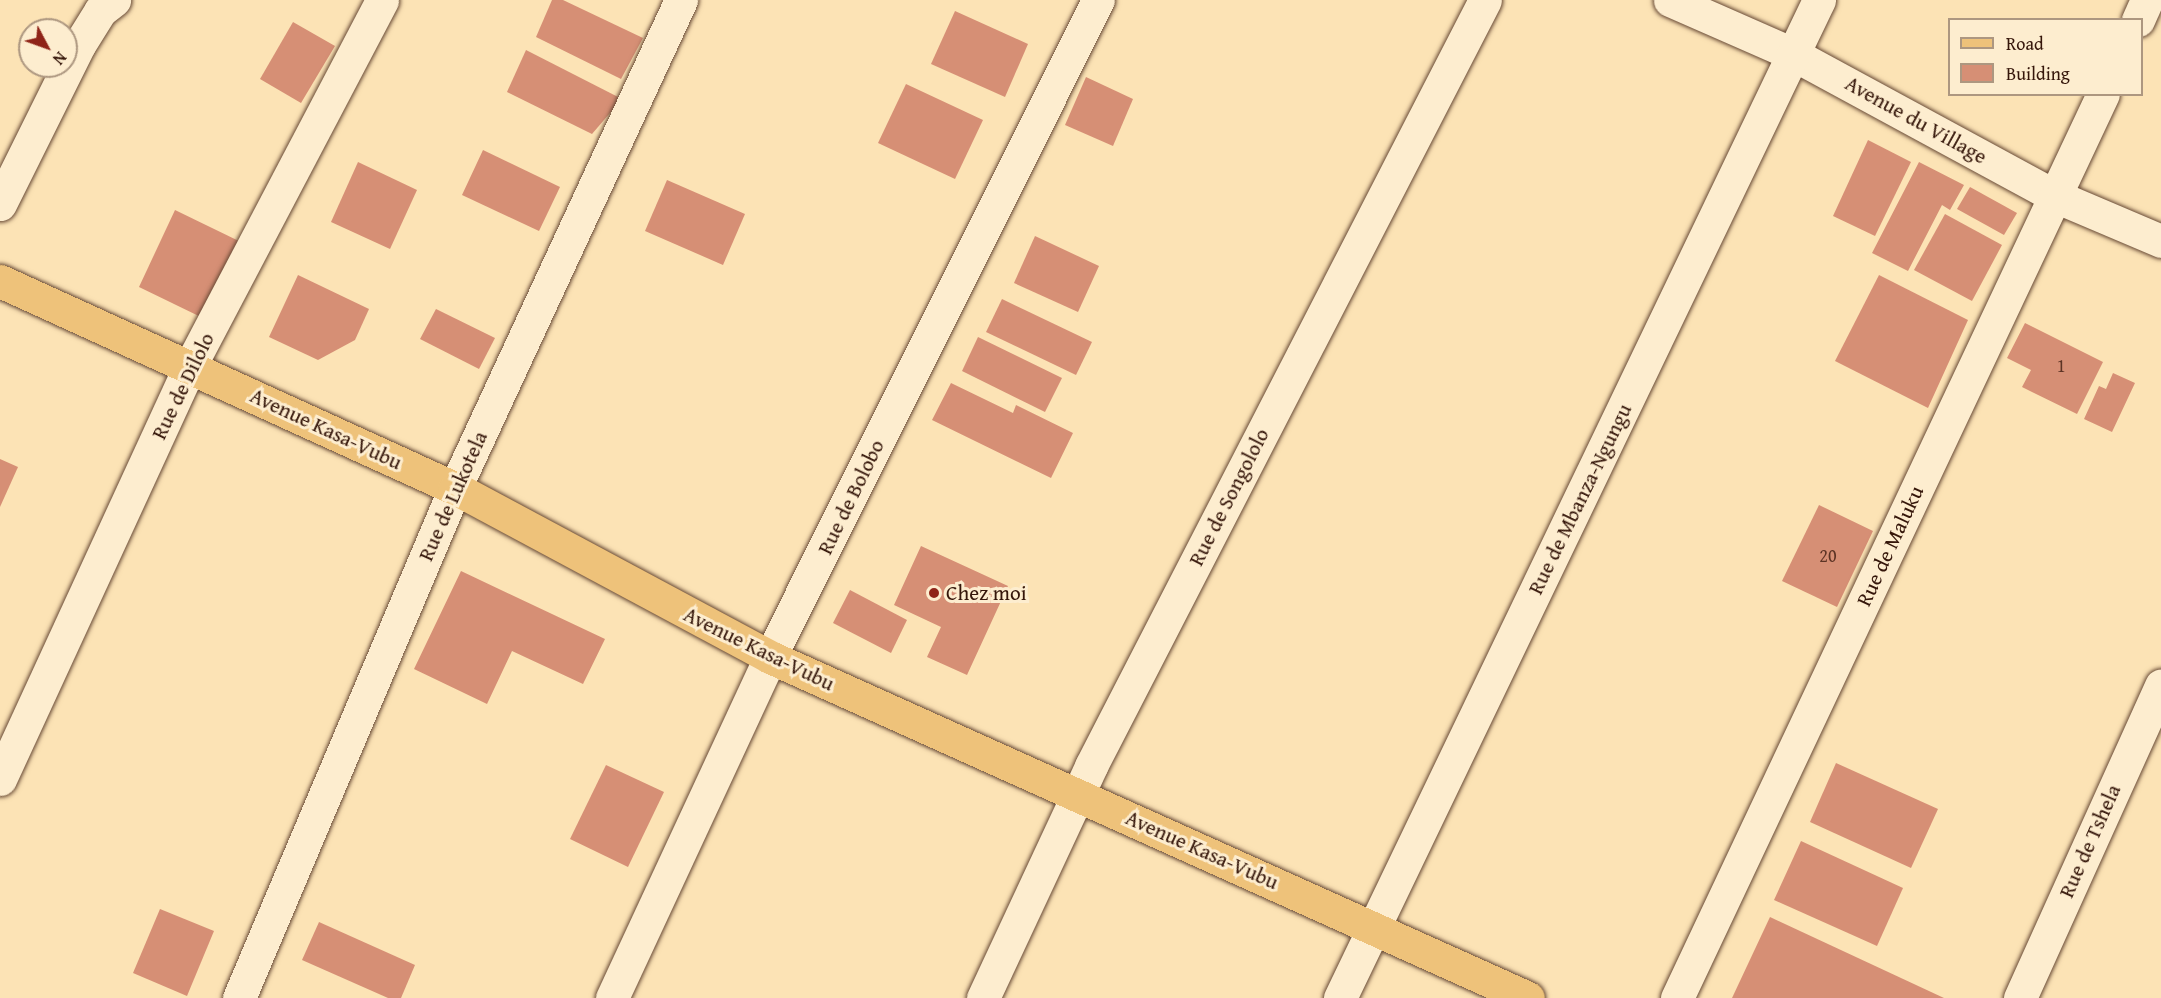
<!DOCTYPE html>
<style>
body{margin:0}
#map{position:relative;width:2161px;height:998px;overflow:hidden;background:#fce3b5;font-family:"Gentium Book Plus",serif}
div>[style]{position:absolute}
.building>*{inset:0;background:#d68f75}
.roads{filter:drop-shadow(0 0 2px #674935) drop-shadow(0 0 2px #674935)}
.street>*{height:33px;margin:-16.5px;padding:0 16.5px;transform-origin:16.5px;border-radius:16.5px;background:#fdedcf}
.primary>*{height:33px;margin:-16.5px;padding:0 16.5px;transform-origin:16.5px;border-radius:16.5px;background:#eec27a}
.dots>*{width:16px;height:16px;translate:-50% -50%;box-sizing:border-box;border:3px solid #fdedcf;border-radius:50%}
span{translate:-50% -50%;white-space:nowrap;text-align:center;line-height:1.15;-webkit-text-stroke:6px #fdedcf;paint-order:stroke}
.number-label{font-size:18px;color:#5d3425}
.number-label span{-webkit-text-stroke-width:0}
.street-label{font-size:21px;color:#35160a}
.poi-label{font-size:21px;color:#35160a}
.left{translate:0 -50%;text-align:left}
.legend{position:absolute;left:1948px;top:18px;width:195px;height:78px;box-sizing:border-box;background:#fdedcf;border:2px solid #ad9780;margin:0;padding:8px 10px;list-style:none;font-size:18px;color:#35160a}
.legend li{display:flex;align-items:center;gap:12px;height:30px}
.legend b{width:30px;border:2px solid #ad9780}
.north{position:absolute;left:18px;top:18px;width:60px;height:60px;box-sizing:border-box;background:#fdedcf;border:2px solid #ad9780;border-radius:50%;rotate:131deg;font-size:16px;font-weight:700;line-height:24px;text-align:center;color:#35160a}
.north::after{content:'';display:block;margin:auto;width:21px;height:27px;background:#8f2418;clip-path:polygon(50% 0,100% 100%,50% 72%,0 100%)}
</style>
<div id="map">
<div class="building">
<div style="clip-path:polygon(552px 0,563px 0,643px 38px,621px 79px,536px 37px)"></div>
<div style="clip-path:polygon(955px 11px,1028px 44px,1005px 97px,931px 64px)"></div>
<div style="clip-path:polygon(293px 22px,335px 46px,301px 103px,260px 79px)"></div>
<div style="clip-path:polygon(526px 50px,622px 99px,592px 134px,507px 92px)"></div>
<div style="clip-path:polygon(1086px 77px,1133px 99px,1113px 146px,1065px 125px)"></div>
<div style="clip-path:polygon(906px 84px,983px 120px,955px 179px,878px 143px)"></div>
<div style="clip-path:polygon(1868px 140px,1911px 162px,1875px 236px,1833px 216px)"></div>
<div style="clip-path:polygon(483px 150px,560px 187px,539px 231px,462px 195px)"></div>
<div style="clip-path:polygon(358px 162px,417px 190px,390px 249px,331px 222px)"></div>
<div style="clip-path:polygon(1919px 162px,1964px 185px,1950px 210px,1942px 205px,1908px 271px,1872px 253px)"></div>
<div style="clip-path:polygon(667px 180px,745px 214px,723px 265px,645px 231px)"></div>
<div style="clip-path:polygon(1970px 187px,2017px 213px,2004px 235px,1957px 209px)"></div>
<div style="clip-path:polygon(175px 210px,245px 244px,207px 320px,139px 287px)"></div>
<div style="clip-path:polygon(1945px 214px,2002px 245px,1972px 301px,1914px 270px)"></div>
<div style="clip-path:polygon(1035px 236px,1099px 266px,1078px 312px,1014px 283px)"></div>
<div style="clip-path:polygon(298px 275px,369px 309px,355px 340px,318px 360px,269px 337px)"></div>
<div style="clip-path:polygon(1879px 275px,1968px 320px,1928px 408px,1835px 361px)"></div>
<div style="clip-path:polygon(1002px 299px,1092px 342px,1076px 375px,986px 332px)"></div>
<div style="clip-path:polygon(436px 309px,495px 338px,479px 369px,420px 339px)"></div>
<div style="clip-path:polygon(2025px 323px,2103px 362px,2077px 414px,2022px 387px,2031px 370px,2007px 358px)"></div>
<div style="clip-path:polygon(978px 337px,1062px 378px,1045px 412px,962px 371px)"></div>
<div style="clip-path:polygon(2113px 373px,2135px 383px,2112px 432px,2084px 419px,2099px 386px,2106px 389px)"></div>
<div style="clip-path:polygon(951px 383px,1013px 413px,1016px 405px,1073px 433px,1051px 478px,932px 420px)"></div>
<div style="clip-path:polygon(0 459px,18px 467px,0 507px)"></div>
<div style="clip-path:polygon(1819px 505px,1873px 531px,1837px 607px,1782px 581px)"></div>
<div style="clip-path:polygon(921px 546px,1008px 586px,967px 675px,927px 657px,941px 627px,894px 605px)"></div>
<div style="clip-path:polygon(461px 571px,605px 639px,583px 684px,512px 651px,487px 704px,414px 669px)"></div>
<div style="clip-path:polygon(850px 590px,907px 620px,891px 653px,833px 623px)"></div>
<div style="clip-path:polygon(1836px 763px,1938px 809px,1911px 868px,1810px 822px)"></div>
<div style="clip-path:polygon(606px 765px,664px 792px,628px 867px,570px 839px)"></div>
<div style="clip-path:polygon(1801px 841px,1903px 888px,1877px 946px,1774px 900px)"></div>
<div style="clip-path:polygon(160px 909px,214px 931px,187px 996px,133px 973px)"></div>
<div style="clip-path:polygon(1770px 917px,1944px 998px,1732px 998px)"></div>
<div style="clip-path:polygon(319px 922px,415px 965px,401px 998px,388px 998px,302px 960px)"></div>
</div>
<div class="roads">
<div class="street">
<div style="left:1670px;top:0;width:134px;rotate:23.7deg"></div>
<div style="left:1793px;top:54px;width:298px;rotate:28.5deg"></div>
<div style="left:2055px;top:196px;width:115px;rotate:23deg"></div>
<div style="left:2138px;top:20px;width:22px;rotate:-66deg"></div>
<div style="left:0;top:204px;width:178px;rotate:-63.6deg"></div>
<div style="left:79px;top:45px;width:40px;rotate:-58deg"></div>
<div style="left:100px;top:11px;width:18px;rotate:-38deg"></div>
<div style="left:0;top:779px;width:455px;rotate:-65.3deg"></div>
<div style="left:190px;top:366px;width:413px;rotate:-62.3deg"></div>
<div style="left:239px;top:998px;width:554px;rotate:-67.05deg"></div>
<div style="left:455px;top:488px;width:538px;rotate:-65.15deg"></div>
<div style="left:612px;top:998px;width:376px;rotate:-65.1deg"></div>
<div style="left:770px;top:657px;width:734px;rotate:-63.47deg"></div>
<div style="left:983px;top:998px;width:256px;rotate:-65deg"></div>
<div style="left:1091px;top:766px;width:861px;rotate:-62.78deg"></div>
<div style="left:1340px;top:998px;width:1107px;rotate:-64.36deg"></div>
<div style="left:1677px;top:998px;width:999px;rotate:-64.77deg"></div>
<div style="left:2020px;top:998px;width:343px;rotate:-65.7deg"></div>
</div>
<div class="primary">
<div style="left:0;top:281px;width:500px;rotate:24.5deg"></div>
<div style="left:455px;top:488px;width:357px;rotate:28.2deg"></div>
<div style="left:770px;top:657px;width:831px;rotate:24.22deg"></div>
</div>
</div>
<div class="dots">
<div style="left:934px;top:593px;background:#8f2418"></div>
</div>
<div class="number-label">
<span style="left:2061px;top:366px">1</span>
<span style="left:1828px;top:556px">20</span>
</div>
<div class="street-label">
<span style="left:1916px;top:120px;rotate:29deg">Avenue du Village</span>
<span style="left:183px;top:386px;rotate:-64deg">Rue de Dilolo</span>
<span style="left:326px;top:429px;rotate:25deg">Avenue Kasa-Vubu</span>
<span style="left:453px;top:496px;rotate:-66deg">Rue de Lukotela</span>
<span style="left:851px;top:497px;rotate:-64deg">Rue de Bolobo</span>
<span style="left:1229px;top:497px;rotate:-63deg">Rue de Songololo</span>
<span style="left:1580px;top:499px;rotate:-64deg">Rue de Mbanza-Ngungu</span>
<span style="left:1890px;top:546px;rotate:-65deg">Rue de Maluku</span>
<span style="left:759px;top:649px;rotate:26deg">Avenue Kasa-Vubu</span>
<span style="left:2090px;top:841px;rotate:-66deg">Rue de Tshela</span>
<span style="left:1202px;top:850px;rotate:24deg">Avenue Kasa-Vubu</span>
</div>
<div class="poi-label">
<span class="left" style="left:946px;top:593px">Chez moi</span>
</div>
<ul class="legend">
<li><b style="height:8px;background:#eec27a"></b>Road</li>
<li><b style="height:16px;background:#d68f75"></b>Building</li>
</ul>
<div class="north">N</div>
</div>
